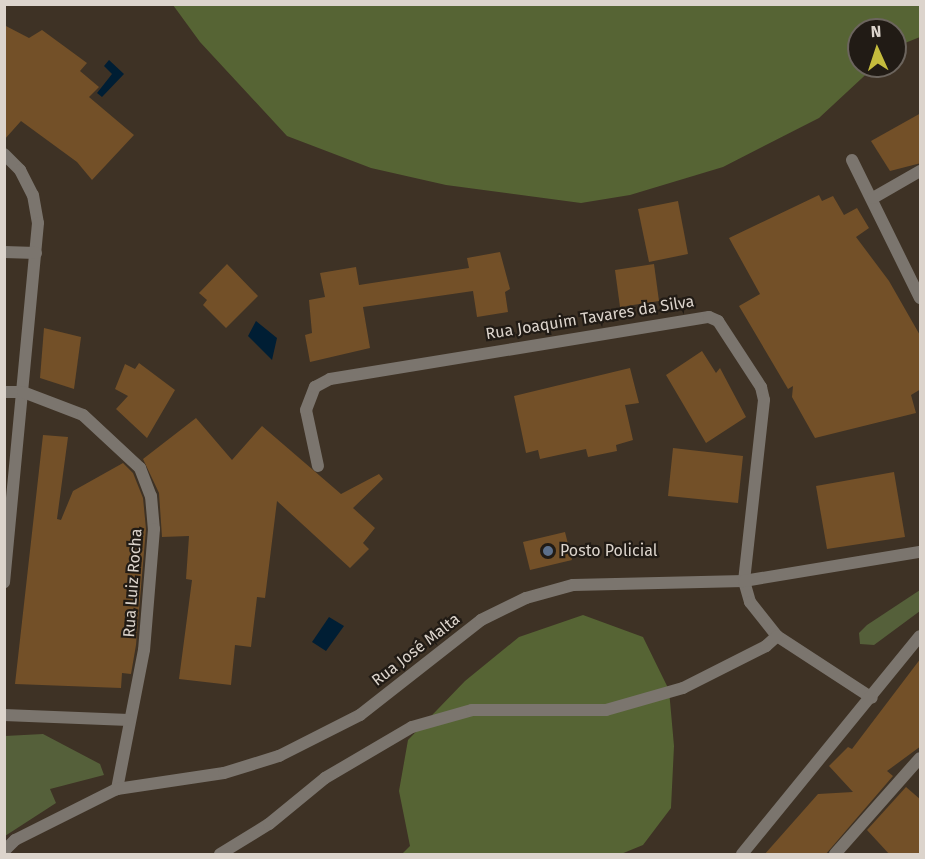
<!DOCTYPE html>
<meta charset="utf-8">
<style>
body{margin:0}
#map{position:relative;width:925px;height:859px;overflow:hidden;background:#3e3225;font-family:"Fira Sans",sans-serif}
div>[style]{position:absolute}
.green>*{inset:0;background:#55603a}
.forest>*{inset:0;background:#566434}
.water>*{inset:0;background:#001e34}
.building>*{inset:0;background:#735028}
.street>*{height:12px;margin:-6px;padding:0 6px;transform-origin:6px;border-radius:6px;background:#7b756e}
.dots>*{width:16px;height:16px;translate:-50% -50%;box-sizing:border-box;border:3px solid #211b15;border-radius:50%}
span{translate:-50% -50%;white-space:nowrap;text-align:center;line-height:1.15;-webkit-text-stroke:4.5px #211b15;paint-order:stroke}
.street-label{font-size:16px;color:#dcd4cc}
.poi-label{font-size:16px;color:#dcd4cc}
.left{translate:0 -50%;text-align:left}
.frame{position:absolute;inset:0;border:6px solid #dcd4cc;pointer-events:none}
.north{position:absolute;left:847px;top:18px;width:60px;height:60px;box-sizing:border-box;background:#211b15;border:2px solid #6c655e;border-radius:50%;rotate:357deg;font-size:16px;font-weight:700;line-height:24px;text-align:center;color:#dcd4cc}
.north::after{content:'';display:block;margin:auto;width:21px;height:27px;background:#c5bc3d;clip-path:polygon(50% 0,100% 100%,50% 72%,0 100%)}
</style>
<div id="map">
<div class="green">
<div style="clip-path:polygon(920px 590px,920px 611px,874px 645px,860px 644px,859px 633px,867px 625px)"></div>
<div style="clip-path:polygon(43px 734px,100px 764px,104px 775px,50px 789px,56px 803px,5px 836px,5px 736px)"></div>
</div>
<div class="forest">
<div style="clip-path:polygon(920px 4px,920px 37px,895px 47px,895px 30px,859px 30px,859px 66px,875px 66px,819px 118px,723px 167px,630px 195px,581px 203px,446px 185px,371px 168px,287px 136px,200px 42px,173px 5px)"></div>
<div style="clip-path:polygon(583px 615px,643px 637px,669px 690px,674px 746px,671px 808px,643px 845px,621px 854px,402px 854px,410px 846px,399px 791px,408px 740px,465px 681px,519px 637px)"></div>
</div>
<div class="water">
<div style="clip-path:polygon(109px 60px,124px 74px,102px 97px,97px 93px,112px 74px,104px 66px)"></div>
<div style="clip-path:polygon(256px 321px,277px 338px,272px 360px,248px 336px)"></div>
<div style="clip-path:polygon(329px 617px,344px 626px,326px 651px,312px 642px)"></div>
</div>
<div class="building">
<div style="clip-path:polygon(4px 25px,29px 38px,42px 30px,87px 63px,80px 71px,99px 87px,89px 97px,134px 135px,92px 180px,77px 162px,21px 121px,4px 140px)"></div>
<div style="clip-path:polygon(921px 113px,921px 163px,890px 171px,871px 141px)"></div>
<div style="clip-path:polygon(819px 195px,822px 201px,833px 196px,844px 215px,857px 208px,869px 228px,856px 237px,889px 281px,921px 337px,921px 389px,911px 395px,916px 413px,815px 438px,792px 397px,793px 386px,788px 389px,739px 306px,760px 294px,729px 238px)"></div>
<div style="clip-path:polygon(678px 201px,688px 254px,649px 262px,638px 209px)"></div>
<div style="clip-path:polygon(500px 252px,510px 289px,505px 292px,508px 312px,477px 317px,473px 291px,363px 307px,370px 348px,310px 362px,305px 335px,312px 333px,309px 300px,325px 297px,320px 273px,356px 267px,359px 285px,469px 268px,467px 258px)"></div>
<div style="clip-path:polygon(227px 264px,258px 296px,226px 328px,203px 305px,207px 300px,199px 293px)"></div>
<div style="clip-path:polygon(654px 264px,659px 301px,620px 307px,615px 270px)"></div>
<div style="clip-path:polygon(44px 328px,81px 337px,74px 389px,40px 378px)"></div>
<div style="clip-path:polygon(702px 351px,716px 373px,720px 368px,746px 417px,706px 443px,666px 375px)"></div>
<div style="clip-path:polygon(139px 363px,175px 390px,147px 438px,116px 409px,128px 396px,115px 389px,125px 364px,135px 369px)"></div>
<div style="clip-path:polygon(630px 368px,639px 403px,625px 405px,633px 440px,616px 445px,617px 451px,588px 457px,586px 449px,540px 459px,538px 450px,526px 453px,514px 396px)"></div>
<div style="clip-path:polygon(196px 418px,232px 460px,262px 426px,341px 494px,379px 474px,383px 479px,353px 508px,375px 528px,363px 543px,369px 549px,350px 568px,277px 501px,265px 598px,257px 597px,251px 647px,235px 645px,231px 685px,179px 679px,192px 580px,186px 579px,189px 536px,162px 537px,159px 493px,143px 459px)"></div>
<div style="clip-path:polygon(43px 435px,68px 437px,57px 519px,61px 520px,73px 491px,123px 463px,133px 473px,143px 498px,146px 529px,136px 645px,131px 674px,122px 673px,121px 688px,15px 684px)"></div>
<div style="clip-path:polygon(673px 448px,743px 456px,738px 503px,668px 496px)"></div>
<div style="clip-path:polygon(894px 472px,905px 537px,827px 549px,816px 486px)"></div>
<div style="clip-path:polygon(565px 532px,572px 560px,530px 570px,523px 542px)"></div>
<div style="clip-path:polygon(921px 658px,921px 746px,887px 771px,893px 776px,825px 855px,764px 855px,818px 794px,853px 792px,829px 766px,848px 747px,852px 749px)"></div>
<div style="clip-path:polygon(906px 787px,921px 800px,921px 855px,890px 855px,867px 830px)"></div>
</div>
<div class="street">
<div style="left:4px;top:154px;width:23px;rotate:45deg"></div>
<div style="left:20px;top:170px;width:28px;rotate:63deg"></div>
<div style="left:33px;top:195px;width:28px;rotate:80deg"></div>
<div style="left:38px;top:223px;width:361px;rotate:95.4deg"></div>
<div style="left:852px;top:160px;width:154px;rotate:63.8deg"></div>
<div style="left:873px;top:198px;width:54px;rotate:-29.9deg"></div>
<div style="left:4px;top:252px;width:32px;rotate:2deg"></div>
<div style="left:4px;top:392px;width:19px"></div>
<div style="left:23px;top:392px;width:64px;rotate:21deg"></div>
<div style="left:83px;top:415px;width:78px;rotate:42.9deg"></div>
<div style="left:140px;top:468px;width:30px;rotate:69deg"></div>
<div style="left:151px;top:496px;width:33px;rotate:85deg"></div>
<div style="left:154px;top:529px;width:121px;rotate:94.7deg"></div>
<div style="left:144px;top:650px;width:142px;rotate:101deg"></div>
<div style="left:318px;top:466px;width:57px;rotate:-102.1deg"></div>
<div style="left:306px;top:410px;width:25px;rotate:-69deg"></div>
<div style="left:315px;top:387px;width:17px;rotate:-28deg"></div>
<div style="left:330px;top:379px;width:384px;rotate:-9.3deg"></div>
<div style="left:709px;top:317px;width:10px;rotate:24deg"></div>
<div style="left:718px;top:321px;width:79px;rotate:56.9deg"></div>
<div style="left:761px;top:387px;width:13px;rotate:77deg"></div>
<div style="left:764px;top:400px;width:182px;rotate:96.3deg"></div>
<div style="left:744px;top:581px;width:22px;rotate:74deg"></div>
<div style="left:750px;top:602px;width:43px;rotate:51.5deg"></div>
<div style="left:777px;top:636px;width:113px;rotate:33.1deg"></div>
<div style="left:4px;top:715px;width:125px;rotate:2.3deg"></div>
<div style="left:4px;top:851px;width:16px;rotate:-45deg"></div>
<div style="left:15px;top:840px;width:114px;rotate:-26.6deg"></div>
<div style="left:117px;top:789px;width:108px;rotate:-8.5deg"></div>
<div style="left:224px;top:773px;width:58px;rotate:-17.2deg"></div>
<div style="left:279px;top:756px;width:91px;rotate:-26.8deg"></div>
<div style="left:360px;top:715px;width:154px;rotate:-38.1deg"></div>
<div style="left:481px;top:620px;width:50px;rotate:-26.1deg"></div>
<div style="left:526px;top:598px;width:49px;rotate:-15.5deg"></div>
<div style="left:573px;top:585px;width:171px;rotate:-1.3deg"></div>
<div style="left:744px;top:581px;width:178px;rotate:-9.4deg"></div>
<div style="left:220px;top:854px;width:57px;rotate:-31.5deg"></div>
<div style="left:269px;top:824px;width:72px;rotate:-39.4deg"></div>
<div style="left:325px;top:778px;width:101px;rotate:-30.4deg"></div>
<div style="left:412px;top:727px;width:62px;rotate:-15.8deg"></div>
<div style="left:472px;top:710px;width:134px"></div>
<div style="left:606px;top:710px;width:80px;rotate:-15.9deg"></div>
<div style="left:683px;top:688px;width:93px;rotate:-26.8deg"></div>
<div style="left:766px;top:646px;width:15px;rotate:-42deg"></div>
<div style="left:742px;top:854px;width:281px;rotate:-50.8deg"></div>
<div style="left:835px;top:854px;width:128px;rotate:-48.5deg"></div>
</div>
<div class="dots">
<div style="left:548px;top:551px;background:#5c6f8a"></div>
</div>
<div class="street-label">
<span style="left:590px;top:318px;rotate:-9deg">Rua Joaquim Tavares da Silva</span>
<span style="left:133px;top:583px;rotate:-86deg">Rua Luiz Rocha</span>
<span style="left:416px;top:650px;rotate:-38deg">Rua José Malta</span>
</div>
<div class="poi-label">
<span class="left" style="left:560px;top:551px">Posto Policial</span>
</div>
<div class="frame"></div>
<div class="north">N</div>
</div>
